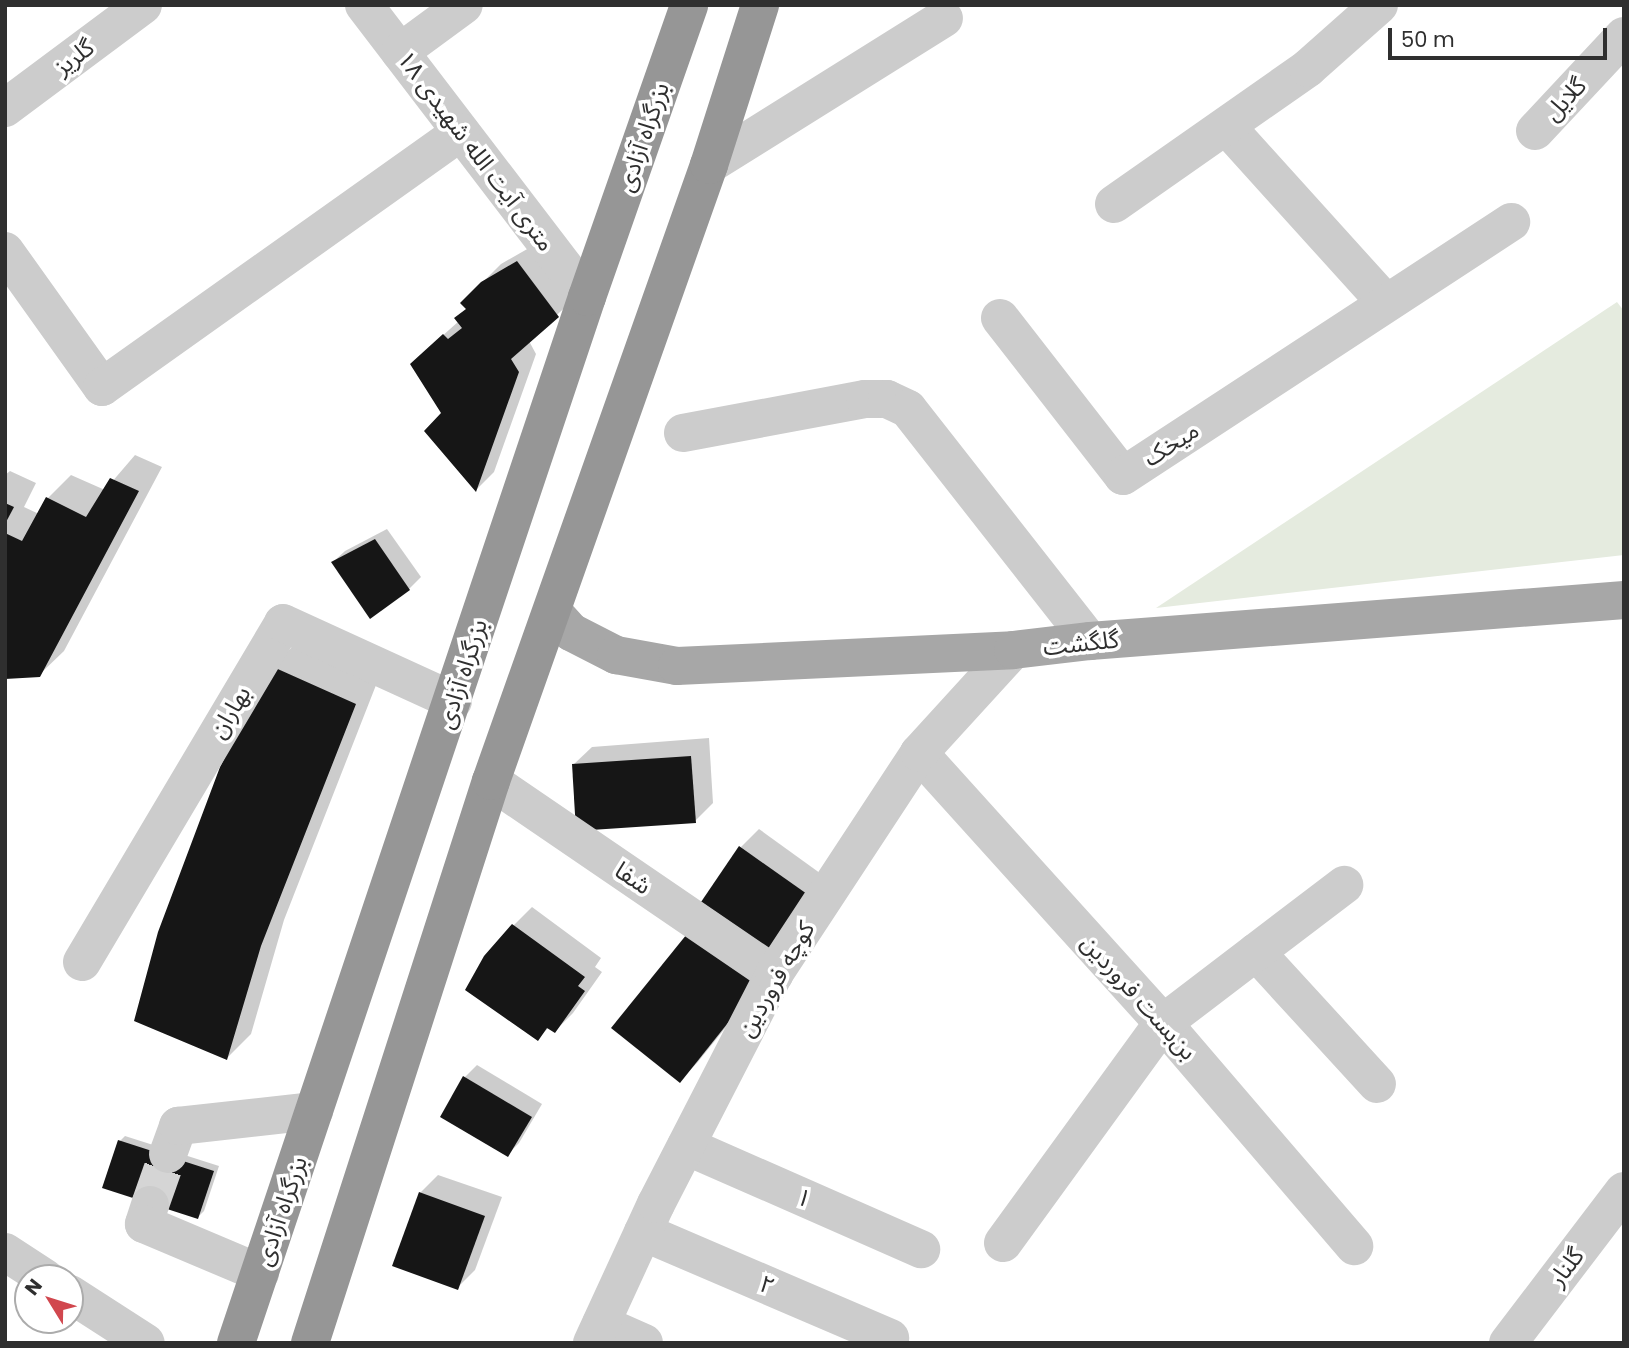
<!DOCTYPE html>
<meta charset="utf-8">
<style>
body{margin:0}
#map{position:relative;width:1629px;height:1348px;overflow:hidden;background:#fff;font-family:Poppins,"Noto Sans Arabic",sans-serif}
div>[style]{position:absolute}
.green>*{inset:0;background:#e5ebdf}
.shadow>*{inset:0;background:#0003}
.building>*{inset:0;background:#161616}
.minor-tunnel>*{height:38px;margin-top:-19px;transform-origin:0;background:repeating-linear-gradient(90deg,#d5d5d5 0 38px,transparent 0 57px)}
.minor>*{height:38px;margin:-19px;padding:0 19px;transform-origin:19px;border-radius:19px;background:#ccc}
.major>*{height:38px;margin:-19px;padding:0 19px;transform-origin:19px;border-radius:19px;background:#a7a7a7}
.highway>*{height:38px;margin:-19px;padding:0 19px;transform-origin:19px;border-radius:19px;background:#969696}
span{translate:-50% -50%;white-space:nowrap;text-align:center;line-height:1.15;-webkit-text-stroke:7px #fff;paint-order:stroke}
.street-label{font-size:24px;color:#2f2f2f}
.frame{position:absolute;inset:0;border:7px solid #2f2f2f;pointer-events:none}
.north{position:absolute;left:14px;top:1264px;width:70px;height:70px;box-sizing:border-box;background:#fff;border:2px solid #acacac;border-radius:50%;rotate:308deg;font-size:19px;font-weight:700;line-height:28px;text-align:center;color:#2f2f2f}
.north::after{content:'';display:block;margin:auto;width:24px;height:32px;background:#d1474e;clip-path:polygon(50% 0,100% 100%,50% 72%,0 100%)}
.scale{position:absolute;left:1388px;top:28px;width:219px;height:32px;box-sizing:border-box;border:4px solid #2f2f2f;border-top:0;padding-left:9px;font-size:21px;line-height:24px;white-space:nowrap;color:#2f2f2f;-webkit-text-stroke:5px #fff;paint-order:stroke}
</style>
<div id="map">
<div class="green">
<div style="clip-path:polygon(1617px 302px,1624px 311px,1624px 555px,1156px 608px)"></div>
</div>
<div class="shadow">
<div style="clip-path:polygon(536px 244px,575px 298px,529px 341px,536px 354px,494px 472px,476px 490px,443px 413px,431px 346px,459px 321px,482px 283px,501px 264px)"></div>
<div style="clip-path:polygon(135px 455px,162px 467px,64px 651px,39px 675px,5px 677px,5px 475px,10px 471px,36px 483px,24px 507px,39px 514px,47px 499px,71px 475px,105px 490px)"></div>
<div style="clip-path:polygon(387px 529px,421px 577px,409px 589px,333px 562px,345px 551px)"></div>
<div style="clip-path:polygon(296px 643px,378px 680px,284px 920px,251px 1034px,227px 1058px,272px 667px)"></div>
<div style="clip-path:polygon(709px 738px,713px 803px,695px 821px,573px 765px,592px 747px)"></div>
<div style="clip-path:polygon(759px 829px,824px 876px,792px 931px,741px 847px)"></div>
<div style="clip-path:polygon(532px 907px,601px 958px,595px 967px,602px 972px,573px 1013px,555px 1031px,549px 1027px,538px 1039px,514px 925px)"></div>
<div style="clip-path:polygon(776px 965px,697px 1063px,679px 1081px)"></div>
<div style="clip-path:polygon(477px 1065px,542px 1104px,519px 1143px,507px 1155px,465px 1077px)"></div>
<div style="clip-path:polygon(125px 1136px,219px 1166px,204px 1211px,198px 1217px,120px 1141px)"></div>
<div style="clip-path:polygon(438px 1175px,502px 1197px,475px 1270px,457px 1288px,420px 1193px)"></div>
</div>
<div class="building">
<div style="clip-path:polygon(517px 261px,559px 317px,511px 359px,519px 372px,476px 492px,424px 431px,441px 413px,410px 364px,443px 334px,448px 339px,462px 328px,454px 318px,466px 309px,460px 303px,481px 282px)"></div>
<div style="clip-path:polygon(110px 478px,139px 491px,40px 677px,5px 679px,5px 533px,22px 541px,46px 497px,86px 517px)"></div>
<div style="clip-path:polygon(5px 503px,14px 507px,5px 524px)"></div>
<div style="clip-path:polygon(375px 539px,410px 590px,370px 619px,331px 562px)"></div>
<div style="clip-path:polygon(271px 666px,356px 704px,261px 946px,227px 1060px,134px 1021px,158px 932px,220px 767px)"></div>
<div style="clip-path:polygon(691px 756px,696px 823px,576px 831px,572px 764px)"></div>
<div style="clip-path:polygon(739px 846px,807px 894px,774px 952px,701px 902px)"></div>
<div style="clip-path:polygon(512px 924px,585px 977px,578px 986px,585px 991px,555px 1033px,547px 1028px,538px 1041px,465px 990px,484px 956px)"></div>
<div style="clip-path:polygon(691px 929px,759px 984px,680px 1083px,611px 1028px)"></div>
<div style="clip-path:polygon(463px 1076px,532px 1117px,508px 1157px,440px 1117px)"></div>
<div style="clip-path:polygon(118px 1140px,214px 1171px,198px 1219px,102px 1188px)"></div>
<div style="clip-path:polygon(419px 1192px,485px 1216px,458px 1290px,392px 1266px)"></div>
</div>
<div class="minor-tunnel">
<div style="left:150px;top:1205px;width:54px;rotate:-70.6deg"></div>
</div>
<div class="minor">
<div style="left:364px;top:5px;width:367px;rotate:52.6deg"></div>
<div style="left:400px;top:52px;width:79px;rotate:-36.3deg"></div>
<div style="left:5px;top:108px;width:172px;rotate:-36.7deg"></div>
<div style="left:1227px;top:127px;width:237px;rotate:47.9deg"></div>
<div style="left:1535px;top:131px;width:130px;rotate:-46.9deg"></div>
<div style="left:709px;top:165px;width:277px;rotate:-32deg"></div>
<div style="left:1114px;top:204px;width:237px;rotate:-35deg"></div>
<div style="left:1308px;top:68px;width:95px;rotate:-41.6deg"></div>
<div style="left:5px;top:251px;width:167px;rotate:54.5deg"></div>
<div style="left:102px;top:387px;width:440px;rotate:-35.4deg"></div>
<div style="left:1000px;top:318px;width:200px;rotate:52.1deg"></div>
<div style="left:1123px;top:476px;width:464px;rotate:-33.2deg"></div>
<div style="left:683px;top:433px;width:185px;rotate:-10.6deg"></div>
<div style="left:865px;top:399px;width:22px"></div>
<div style="left:887px;top:399px;width:23px;rotate:25deg"></div>
<div style="left:908px;top:409px;width:295px;rotate:51.9deg"></div>
<div style="left:919px;top:753px;width:364px;rotate:47.9deg"></div>
<div style="left:1163px;top:1023px;width:294px;rotate:49.4deg"></div>
<div style="left:491px;top:781px;width:343px;rotate:34.3deg"></div>
<div style="left:1256px;top:952px;width:179px;rotate:47.5deg"></div>
<div style="left:82px;top:962px;width:394px;rotate:-59.3deg"></div>
<div style="left:283px;top:623px;width:187px;rotate:24.6deg"></div>
<div style="left:686px;top:1146px;width:257px;rotate:23.7deg"></div>
<div style="left:168px;top:1154px;width:30px;rotate:-70deg"></div>
<div style="left:178px;top:1126px;width:137px;rotate:-6.3deg"></div>
<div style="left:150px;top:1205px;width:20px;rotate:108deg"></div>
<div style="left:144px;top:1224px;width:126px;rotate:22.9deg"></div>
<div style="left:643px;top:1232px;width:269px;rotate:23.2deg"></div>
<div style="left:1003px;top:1243px;width:272px;rotate:-54deg"></div>
<div style="left:1163px;top:1023px;width:228px;rotate:-37.3deg"></div>
<div style="left:5px;top:1252px;width:48px;rotate:33deg"></div>
<div style="left:70px;top:1294px;width:90px;rotate:32.8deg"></div>
<div style="left:601px;top:1324px;width:47px;rotate:23.8deg"></div>
<div style="left:592px;top:1343px;width:153px;rotate:-65.3deg"></div>
<div style="left:656px;top:1204px;width:259px;rotate:-62.8deg"></div>
<div style="left:774px;top:974px;width:264px;rotate:-56.7deg"></div>
<div style="left:919px;top:753px;width:139px;rotate:-47.6deg"></div>
<div style="left:1508px;top:1343px;width:191px;rotate:-52.7deg"></div>
</div>
<div class="major">
<div style="left:553px;top:612px;width:27px;rotate:48deg"></div>
<div style="left:571px;top:632px;width:51px;rotate:27.1deg"></div>
<div style="left:616px;top:655px;width:62px;rotate:10.2deg"></div>
<div style="left:677px;top:666px;width:336px;rotate:-2.7deg"></div>
<div style="left:1013px;top:650px;width:78px;rotate:-6.7deg"></div>
<div style="left:1090px;top:641px;width:536px;rotate:-4.39deg"></div>
</div>
<div class="highway">
<div style="left:236px;top:1343px;width:1103px;rotate:-71.45deg"></div>
<div style="left:587px;top:297px;width:309px;rotate:-70.7deg"></div>
<div style="left:310px;top:1343px;width:590px;rotate:-72.15deg"></div>
<div style="left:491px;top:781px;width:653px;rotate:-70.51deg"></div>
<div style="left:709px;top:165px;width:168px;rotate:-72.3deg"></div>
</div>
<div class="street-label">
<span style="left:74px;top:57px;rotate:-37deg">گلریز</span>
<span style="left:1565px;top:99px;rotate:-47deg">گلایل</span>
<span style="left:643px;top:137px;rotate:-71deg">بزرگراه آزادی</span>
<span style="left:476px;top:151px;rotate:53deg">۱۸ متری آیت الله شهیدی</span>
<span style="left:1171px;top:444px;rotate:-33deg">میخک</span>
<span style="left:1081px;top:643px;rotate:-6deg">گلگشت</span>
<span style="left:462px;top:674px;rotate:-72deg">بزرگراه آزادی</span>
<span style="left:230px;top:712px;rotate:-59deg">بهاران</span>
<span style="left:633px;top:878px;rotate:34deg">شفا</span>
<span style="left:776px;top:979px;rotate:-60deg">کوچه فروردین</span>
<span style="left:1139px;top:997px;rotate:48deg">بن‌بست فروردین</span>
<span style="left:804px;top:1198px;rotate:23deg">۱</span>
<span style="left:281px;top:1211px;rotate:-71deg">بزرگراه آزادی</span>
<span style="left:1566px;top:1267px;rotate:-53deg">گلنار</span>
<span style="left:767px;top:1285px;rotate:23deg">۲</span>
</div>
<div class="frame"></div>
<div class="north">N</div>
<div class="scale">50 m</div>
</div>
